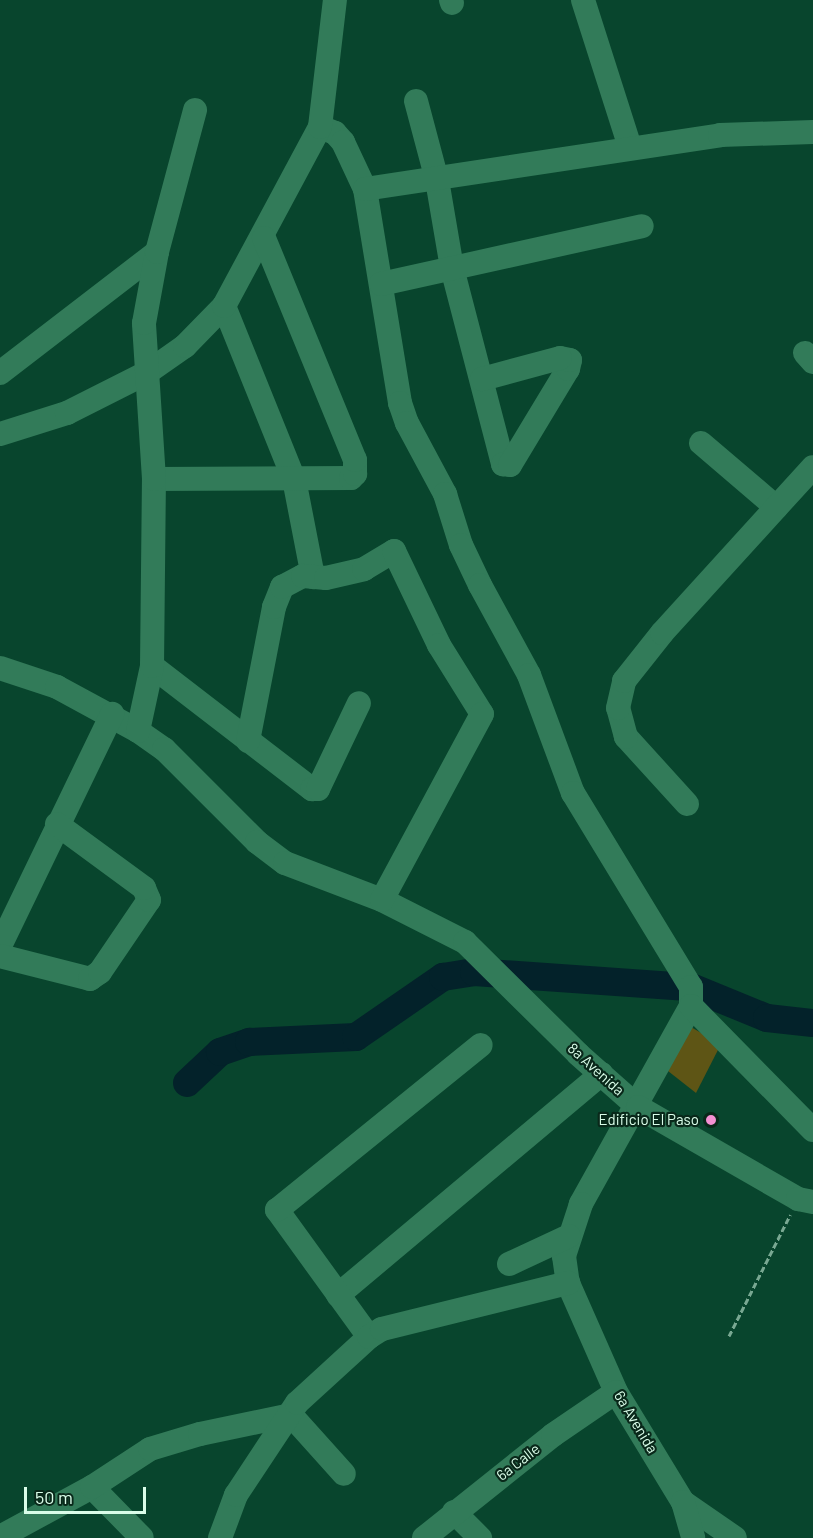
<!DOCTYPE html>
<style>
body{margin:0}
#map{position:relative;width:813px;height:1538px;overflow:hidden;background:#08452d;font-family:Barlow,sans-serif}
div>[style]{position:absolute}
.green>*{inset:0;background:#5e5515}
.river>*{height:28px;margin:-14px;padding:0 14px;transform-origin:14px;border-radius:14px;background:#03222a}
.path>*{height:3px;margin-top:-1.5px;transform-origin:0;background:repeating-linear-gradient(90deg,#79a892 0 6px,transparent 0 9px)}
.minor>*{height:24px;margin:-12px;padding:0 12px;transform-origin:12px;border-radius:12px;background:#327b59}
.dots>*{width:16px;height:16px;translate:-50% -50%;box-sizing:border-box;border:3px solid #09281a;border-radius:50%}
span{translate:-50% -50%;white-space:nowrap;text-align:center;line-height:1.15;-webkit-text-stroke:4.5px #09281a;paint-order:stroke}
.street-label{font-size:15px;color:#dafde9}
.poi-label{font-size:15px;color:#dafde9}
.right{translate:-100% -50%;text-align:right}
.scale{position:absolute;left:24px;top:1487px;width:122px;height:27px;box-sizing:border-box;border:3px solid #dafde9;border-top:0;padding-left:8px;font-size:18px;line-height:21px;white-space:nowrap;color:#dafde9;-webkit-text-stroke:4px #09281a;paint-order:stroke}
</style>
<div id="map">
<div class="green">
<div style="clip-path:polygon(689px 1026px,721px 1044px,696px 1093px,668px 1071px)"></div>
</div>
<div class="river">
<div style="left:187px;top:1083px;width:45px;rotate:-43.2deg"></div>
<div style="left:220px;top:1052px;width:31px;rotate:-19deg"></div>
<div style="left:249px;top:1042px;width:107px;rotate:-2.7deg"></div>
<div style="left:356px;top:1037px;width:106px;rotate:-34.6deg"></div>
<div style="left:443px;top:977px;width:31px;rotate:-9deg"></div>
<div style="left:474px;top:972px;width:218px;rotate:4deg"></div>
<div style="left:691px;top:987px;width:82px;rotate:22.2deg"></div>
<div style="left:767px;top:1018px;width:46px;rotate:6.2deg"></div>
</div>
<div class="path">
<div style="left:729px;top:1336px;width:136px;rotate:-63.2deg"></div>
</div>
<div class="minor">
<div style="left:451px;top:0;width:3px;rotate:72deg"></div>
<div style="left:583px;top:0;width:154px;rotate:72.3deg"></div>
<div style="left:416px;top:101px;width:82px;rotate:75.1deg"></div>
<div style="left:437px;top:180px;width:89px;rotate:80.3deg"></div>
<div style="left:452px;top:268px;width:203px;rotate:75.4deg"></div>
<div style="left:503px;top:464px;width:7px;rotate:8deg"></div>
<div style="left:510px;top:465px;width:112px;rotate:-58.9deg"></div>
<div style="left:568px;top:369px;width:9px;rotate:-77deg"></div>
<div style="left:570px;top:360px;width:10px;rotate:-169deg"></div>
<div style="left:560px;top:358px;width:81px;rotate:164.9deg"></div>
<div style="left:320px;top:127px;width:16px;rotate:22deg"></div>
<div style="left:335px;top:133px;width:12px;rotate:48deg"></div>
<div style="left:343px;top:142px;width:52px;rotate:64.9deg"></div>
<div style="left:365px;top:189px;width:217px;rotate:80.7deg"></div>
<div style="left:400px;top:403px;width:21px;rotate:71deg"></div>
<div style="left:407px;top:423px;width:81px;rotate:61.8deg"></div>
<div style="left:445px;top:494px;width:53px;rotate:72.6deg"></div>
<div style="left:461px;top:545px;width:44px;rotate:64.6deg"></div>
<div style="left:480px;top:585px;width:102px;rotate:61.4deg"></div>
<div style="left:529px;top:675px;width:126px;rotate:69.6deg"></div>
<div style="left:573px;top:793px;width:227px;rotate:58.7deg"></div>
<div style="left:691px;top:987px;width:19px;rotate:90deg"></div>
<div style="left:691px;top:1006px;width:227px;rotate:119.1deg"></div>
<div style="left:581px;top:1204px;width:55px;rotate:108.1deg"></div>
<div style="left:564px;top:1256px;width:27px;rotate:82deg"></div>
<div style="left:568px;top:1283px;width:119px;rotate:66.2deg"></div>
<div style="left:616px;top:1392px;width:129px;rotate:58.7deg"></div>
<div style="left:683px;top:1502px;width:63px;rotate:34.7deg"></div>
<div style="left:365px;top:189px;width:359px;rotate:-8.6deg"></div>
<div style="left:720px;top:135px;width:93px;rotate:-1.8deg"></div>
<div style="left:381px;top:284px;width:267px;rotate:-12.5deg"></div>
<div style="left:224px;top:306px;width:187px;rotate:68deg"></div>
<div style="left:294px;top:479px;width:100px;rotate:79deg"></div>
<div style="left:805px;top:353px;width:12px;rotate:48deg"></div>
<div style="left:0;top:373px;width:198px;rotate:-37.6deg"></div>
<div style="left:0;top:434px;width:70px;rotate:-17.4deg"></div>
<div style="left:67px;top:413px;width:91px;rotate:-26.8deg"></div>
<div style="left:148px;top:372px;width:45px;rotate:-35.1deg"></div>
<div style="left:185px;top:346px;width:56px;rotate:-45.7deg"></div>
<div style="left:224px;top:306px;width:203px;rotate:-61.8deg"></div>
<div style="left:320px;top:127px;width:128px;rotate:-83.3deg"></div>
<div style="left:701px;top:443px;width:99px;rotate:40.5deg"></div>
<div style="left:154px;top:479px;width:197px;rotate:-0.3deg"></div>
<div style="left:351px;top:478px;width:6px;rotate:-45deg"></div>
<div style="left:355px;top:474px;width:14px;rotate:-90deg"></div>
<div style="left:355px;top:460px;width:240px;rotate:-112.3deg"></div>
<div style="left:152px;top:666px;width:202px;rotate:37.6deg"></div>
<div style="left:312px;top:789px;width:6px"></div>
<div style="left:318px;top:789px;width:95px;rotate:-64.5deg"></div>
<div style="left:0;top:668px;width:60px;rotate:18.4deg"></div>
<div style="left:57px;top:687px;width:92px;rotate:28.5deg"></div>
<div style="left:138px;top:731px;width:32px;rotate:35deg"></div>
<div style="left:164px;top:749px;width:132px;rotate:45deg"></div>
<div style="left:257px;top:842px;width:35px;rotate:37deg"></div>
<div style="left:285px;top:863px;width:104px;rotate:20.9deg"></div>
<div style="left:382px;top:900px;width:93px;rotate:26.8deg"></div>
<div style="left:465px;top:942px;width:159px;rotate:44.7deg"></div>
<div style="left:578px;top:1054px;width:80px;rotate:41.5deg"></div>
<div style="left:638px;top:1107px;width:185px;rotate:29.9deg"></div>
<div style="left:798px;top:1199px;width:15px;rotate:11deg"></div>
<div style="left:138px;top:731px;width:66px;rotate:-77.8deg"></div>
<div style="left:152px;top:666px;width:187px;rotate:-89.4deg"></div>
<div style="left:154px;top:479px;width:156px;rotate:-93.7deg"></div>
<div style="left:144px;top:323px;width:72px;rotate:-79.6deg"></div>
<div style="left:157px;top:252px;width:147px;rotate:-75deg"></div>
<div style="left:248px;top:741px;width:136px;rotate:-79deg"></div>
<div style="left:274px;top:607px;width:22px;rotate:-68deg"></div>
<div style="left:282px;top:587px;width:24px;rotate:-28deg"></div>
<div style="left:303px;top:576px;width:23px;rotate:5deg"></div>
<div style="left:326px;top:578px;width:39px;rotate:-13deg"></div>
<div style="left:364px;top:569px;width:35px;rotate:-31deg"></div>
<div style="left:394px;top:551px;width:104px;rotate:64.4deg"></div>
<div style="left:439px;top:645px;width:81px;rotate:58.1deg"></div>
<div style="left:482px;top:714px;width:211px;rotate:118.3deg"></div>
<div style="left:687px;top:804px;width:91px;rotate:-132.3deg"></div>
<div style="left:626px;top:737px;width:30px;rotate:-105deg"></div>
<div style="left:618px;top:708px;width:28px;rotate:-77deg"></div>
<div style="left:624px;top:681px;width:61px;rotate:-51.6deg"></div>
<div style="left:662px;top:633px;width:224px;rotate:-47.7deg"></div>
<div style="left:0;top:946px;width:258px;rotate:-64.2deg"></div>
<div style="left:0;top:956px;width:93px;rotate:14.3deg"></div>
<div style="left:90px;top:979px;width:12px;rotate:-35deg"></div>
<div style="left:100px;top:972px;width:87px;rotate:-55.8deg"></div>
<div style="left:149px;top:900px;width:13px;rotate:-113deg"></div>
<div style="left:144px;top:888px;width:108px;rotate:-143.7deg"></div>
<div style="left:691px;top:1006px;width:174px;rotate:45.5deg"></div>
<div style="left:509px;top:1264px;width:66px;rotate:-25deg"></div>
<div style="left:338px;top:1295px;width:344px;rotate:-40deg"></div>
<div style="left:369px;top:1337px;width:157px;rotate:-125.9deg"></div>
<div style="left:277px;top:1210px;width:262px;rotate:-39deg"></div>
<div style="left:92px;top:1487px;width:71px;rotate:45.6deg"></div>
<div style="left:683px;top:1502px;width:37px;rotate:74deg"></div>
<div style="left:454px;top:1512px;width:37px;rotate:45deg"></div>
<div style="left:0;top:1537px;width:105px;rotate:-28.5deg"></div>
<div style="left:92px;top:1487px;width:69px;rotate:-33.2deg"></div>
<div style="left:150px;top:1449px;width:52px;rotate:-16.7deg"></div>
<div style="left:200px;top:1434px;width:93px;rotate:-11.8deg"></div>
<div style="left:291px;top:1415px;width:79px;rotate:48.1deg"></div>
<div style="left:220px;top:1538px;width:46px;rotate:-69.6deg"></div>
<div style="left:236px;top:1495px;width:110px;rotate:-56.5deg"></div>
<div style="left:297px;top:1403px;width:98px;rotate:-42.5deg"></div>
<div style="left:369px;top:1337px;width:15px;rotate:-32deg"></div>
<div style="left:382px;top:1329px;width:192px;rotate:-13.9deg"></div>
<div style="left:424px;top:1538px;width:165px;rotate:-38.6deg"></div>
<div style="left:553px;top:1435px;width:76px;rotate:-34.3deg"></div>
</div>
<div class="dots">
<div style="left:711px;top:1120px;background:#f491d3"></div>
</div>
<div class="street-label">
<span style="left:596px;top:1069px;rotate:42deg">8a Avenida</span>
<span style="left:636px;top:1422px;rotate:59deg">6a Avenida</span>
<span style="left:518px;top:1462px;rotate:-38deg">6a Calle</span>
</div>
<div class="poi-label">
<span class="right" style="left:699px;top:1120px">Edificio El Paso</span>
</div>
<div class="scale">50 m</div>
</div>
